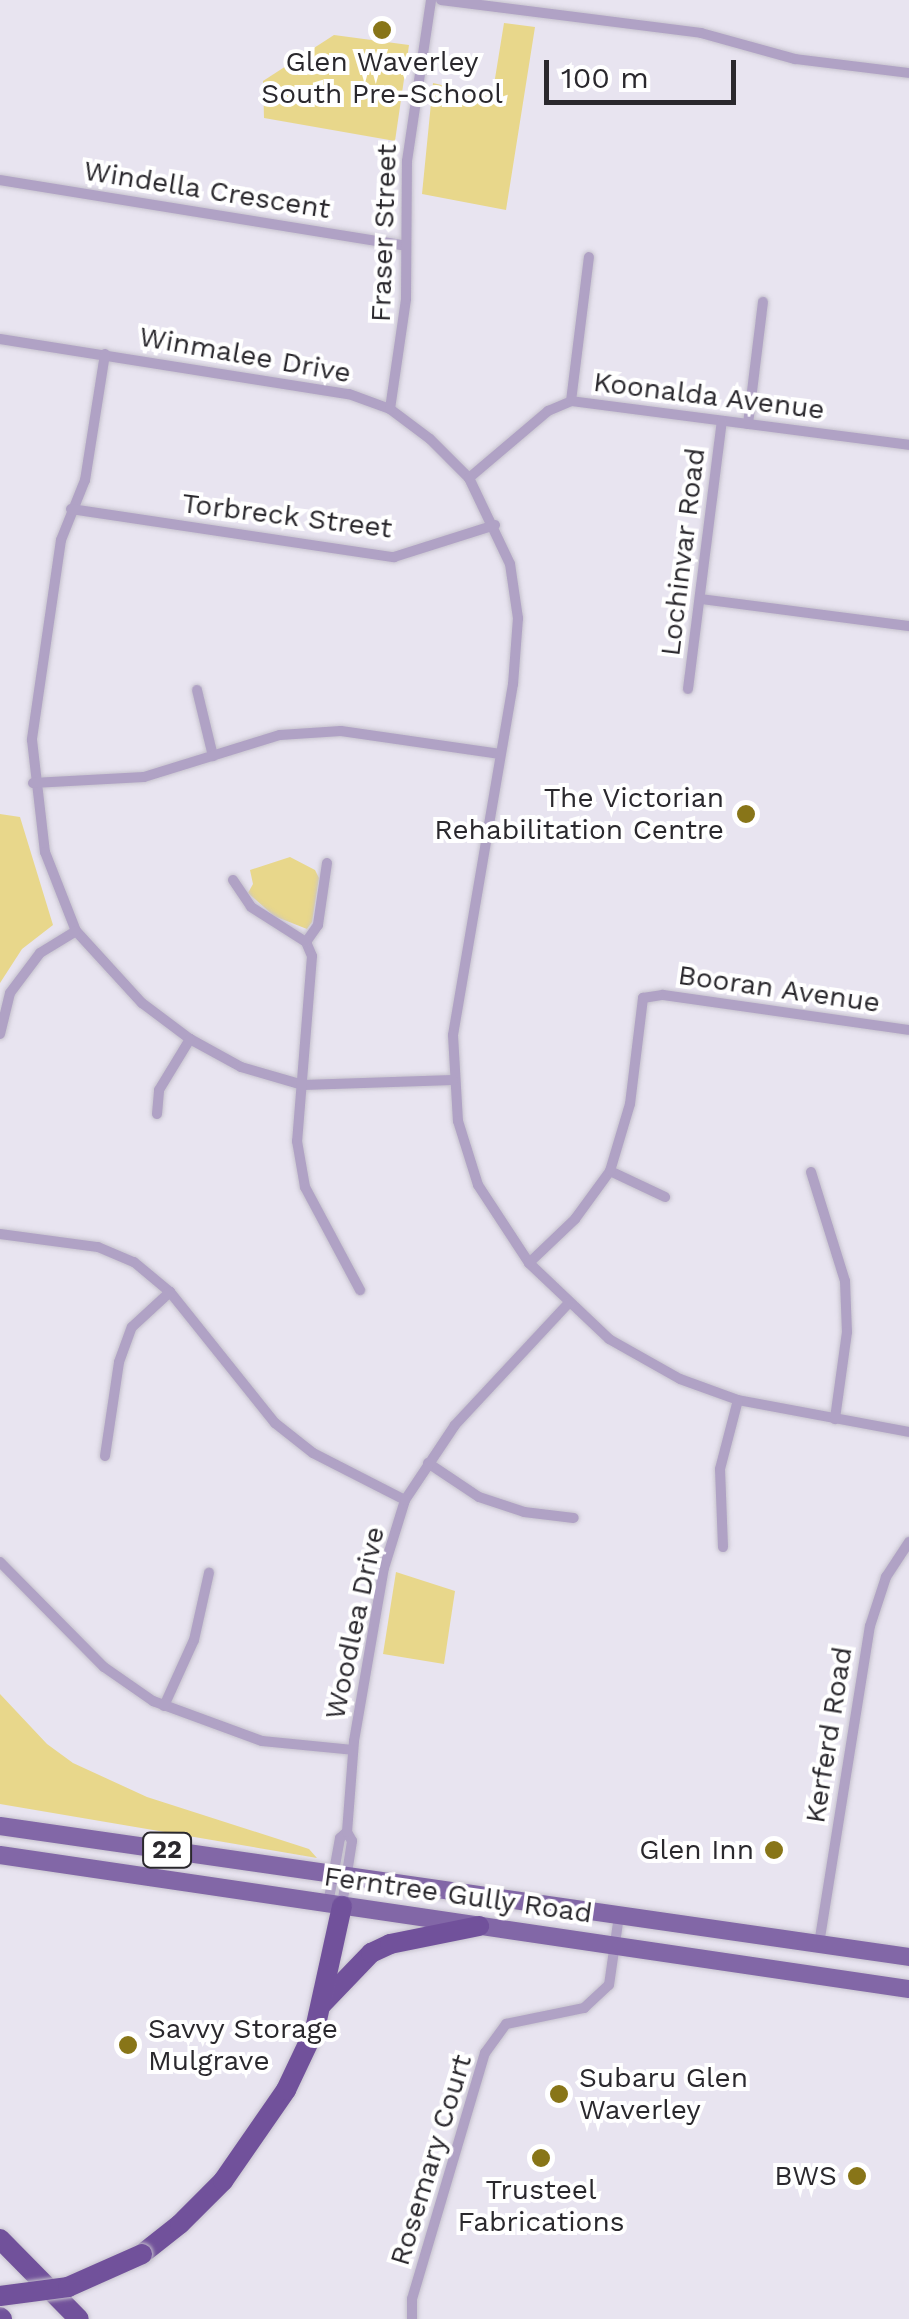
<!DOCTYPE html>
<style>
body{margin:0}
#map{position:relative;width:909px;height:2319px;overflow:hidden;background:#e8e4f0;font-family:"Work Sans",sans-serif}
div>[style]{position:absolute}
.green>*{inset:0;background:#e8d78b}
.roads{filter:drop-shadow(0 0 2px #c6c2cd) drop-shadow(0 0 2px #c6c2cd)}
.minor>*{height:10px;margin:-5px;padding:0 5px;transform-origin:5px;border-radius:5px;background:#b0a2c5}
.primary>*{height:18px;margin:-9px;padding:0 9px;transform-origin:9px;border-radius:9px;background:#8267a7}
.motorway>*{height:20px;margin:-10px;padding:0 10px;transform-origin:10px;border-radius:10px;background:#71519b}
.bridges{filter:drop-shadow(0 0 2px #c6c2cd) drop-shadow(0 0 2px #c6c2cd)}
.motorway-bridge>*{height:20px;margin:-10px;padding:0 10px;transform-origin:10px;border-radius:10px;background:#71519b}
.dots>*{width:28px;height:28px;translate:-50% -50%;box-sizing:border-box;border:5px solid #fff;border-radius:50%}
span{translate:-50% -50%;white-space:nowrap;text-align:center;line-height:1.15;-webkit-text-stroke:8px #fff;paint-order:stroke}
.shield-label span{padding:2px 8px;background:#fff;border:2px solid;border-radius:8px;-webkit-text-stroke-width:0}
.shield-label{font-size:25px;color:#2a282d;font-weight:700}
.poi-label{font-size:28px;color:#2a282d}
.right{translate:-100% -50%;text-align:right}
.left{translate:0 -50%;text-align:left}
.street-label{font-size:28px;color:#2a282d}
.scale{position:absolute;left:544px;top:60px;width:192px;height:45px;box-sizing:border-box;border:5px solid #2a282d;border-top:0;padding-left:12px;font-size:30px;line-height:35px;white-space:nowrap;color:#2a282d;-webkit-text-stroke:8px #fff;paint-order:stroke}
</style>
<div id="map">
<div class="green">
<div style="clip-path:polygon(504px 23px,535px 27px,506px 210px,422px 194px,433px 83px,492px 97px)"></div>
<div style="clip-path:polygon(334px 35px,409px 45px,395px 141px,264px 118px,263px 81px)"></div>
<div style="clip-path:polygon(0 814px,20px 817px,53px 925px,22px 949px,0 983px)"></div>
<div style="clip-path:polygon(290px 857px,315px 870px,319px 878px,312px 922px,307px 929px,274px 916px,248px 893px,253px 884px,250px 870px)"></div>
<div style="clip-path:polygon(396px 1572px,455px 1591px,444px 1664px,383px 1654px)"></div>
<div style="clip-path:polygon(0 1694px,47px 1744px,73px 1763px,147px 1797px,309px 1849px,317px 1858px,0 1804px)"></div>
</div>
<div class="roads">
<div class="minor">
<div style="left:441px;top:0;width:262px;rotate:7.2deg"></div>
<div style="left:701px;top:33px;width:98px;rotate:15.5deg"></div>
<div style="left:795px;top:59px;width:115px;rotate:7deg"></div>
<div style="left:0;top:180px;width:411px;rotate:9.2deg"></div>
<div style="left:0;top:339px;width:353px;rotate:9deg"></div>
<div style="left:349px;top:394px;width:44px;rotate:20.1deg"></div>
<div style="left:390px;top:409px;width:50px;rotate:36.9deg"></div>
<div style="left:430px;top:439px;width:55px;rotate:45deg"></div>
<div style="left:469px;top:478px;width:95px;rotate:64.5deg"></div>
<div style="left:510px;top:564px;width:55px;rotate:81.6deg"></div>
<div style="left:518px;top:618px;width:66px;rotate:94.3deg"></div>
<div style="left:513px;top:684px;width:356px;rotate:99.7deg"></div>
<div style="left:453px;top:1035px;width:86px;rotate:86.7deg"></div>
<div style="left:458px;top:1121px;width:67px;rotate:72.6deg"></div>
<div style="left:478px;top:1185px;width:93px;rotate:56.8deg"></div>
<div style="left:529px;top:1263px;width:110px;rotate:43.5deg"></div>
<div style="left:609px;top:1339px;width:81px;rotate:29.4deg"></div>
<div style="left:680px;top:1379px;width:62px;rotate:19.9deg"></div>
<div style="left:738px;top:1400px;width:174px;rotate:10.6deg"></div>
<div style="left:105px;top:354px;width:128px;rotate:99deg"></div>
<div style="left:85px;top:480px;width:65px;rotate:111.8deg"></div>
<div style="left:61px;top:540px;width:202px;rotate:98.3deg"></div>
<div style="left:32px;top:740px;width:113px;rotate:83.4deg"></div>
<div style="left:45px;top:852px;width:85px;rotate:68.6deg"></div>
<div style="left:76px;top:931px;width:98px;rotate:47.5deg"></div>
<div style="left:142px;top:1003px;width:60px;rotate:36.9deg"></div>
<div style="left:190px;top:1039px;width:58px;rotate:28.8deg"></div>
<div style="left:241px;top:1067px;width:65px;rotate:16.2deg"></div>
<div style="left:303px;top:1085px;width:150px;rotate:-1.9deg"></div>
<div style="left:571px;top:401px;width:145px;rotate:-82.9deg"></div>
<div style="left:390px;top:409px;width:111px;rotate:-81.7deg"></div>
<div style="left:406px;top:299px;width:138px;rotate:-89.6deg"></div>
<div style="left:407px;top:161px;width:163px;rotate:-81.5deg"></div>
<div style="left:748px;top:424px;width:123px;rotate:-83deg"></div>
<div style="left:469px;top:478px;width:104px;rotate:-40.3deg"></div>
<div style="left:548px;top:411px;width:25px;rotate:-23deg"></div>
<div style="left:571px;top:401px;width:341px;rotate:7.4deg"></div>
<div style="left:71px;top:509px;width:327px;rotate:8.5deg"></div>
<div style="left:394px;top:557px;width:106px;rotate:-17.6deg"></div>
<div style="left:701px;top:599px;width:210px;rotate:7.4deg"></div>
<div style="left:688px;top:689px;width:270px;rotate:-82.8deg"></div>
<div style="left:197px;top:690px;width:68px;rotate:76.4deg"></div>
<div style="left:33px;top:783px;width:111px;rotate:-3.1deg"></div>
<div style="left:144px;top:777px;width:142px;rotate:-17.2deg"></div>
<div style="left:280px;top:735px;width:61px;rotate:-3.8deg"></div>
<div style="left:341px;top:731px;width:161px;rotate:8.2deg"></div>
<div style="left:327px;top:863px;width:63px;rotate:98.3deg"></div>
<div style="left:318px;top:925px;width:21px;rotate:125deg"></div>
<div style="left:306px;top:942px;width:15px;rotate:67deg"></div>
<div style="left:312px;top:956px;width:186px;rotate:94.6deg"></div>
<div style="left:297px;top:1141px;width:47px;rotate:80.1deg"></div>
<div style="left:305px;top:1187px;width:117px;rotate:61.9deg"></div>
<div style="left:233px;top:880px;width:32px;rotate:56deg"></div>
<div style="left:251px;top:907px;width:65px;rotate:32.5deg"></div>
<div style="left:0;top:1034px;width:42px;rotate:-76.3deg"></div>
<div style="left:10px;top:993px;width:50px;rotate:-53.1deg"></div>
<div style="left:40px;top:953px;width:42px;rotate:-31.4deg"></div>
<div style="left:157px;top:1114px;width:24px;rotate:-85deg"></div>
<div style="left:159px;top:1090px;width:60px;rotate:-58.7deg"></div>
<div style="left:610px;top:1171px;width:61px;rotate:25.3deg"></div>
<div style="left:811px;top:1172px;width:114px;rotate:72.7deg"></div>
<div style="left:845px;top:1281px;width:51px;rotate:87.8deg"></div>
<div style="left:847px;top:1332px;width:88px;rotate:97.9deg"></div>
<div style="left:0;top:1234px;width:99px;rotate:7.6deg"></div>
<div style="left:98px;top:1247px;width:39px;rotate:23deg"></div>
<div style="left:134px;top:1262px;width:47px;rotate:39.8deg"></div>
<div style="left:170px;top:1292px;width:168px;rotate:51.3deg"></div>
<div style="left:275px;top:1423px;width:48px;rotate:38.3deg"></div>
<div style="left:313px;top:1453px;width:103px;rotate:27.1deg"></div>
<div style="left:529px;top:1263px;width:64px;rotate:-43.7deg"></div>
<div style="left:575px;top:1219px;width:59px;rotate:-53.9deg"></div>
<div style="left:610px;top:1171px;width:70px;rotate:-73.4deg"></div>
<div style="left:630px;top:1104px;width:107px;rotate:-83deg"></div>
<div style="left:643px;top:998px;width:20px;rotate:-9deg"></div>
<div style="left:663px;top:995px;width:248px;rotate:8.1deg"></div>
<div style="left:105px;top:1456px;width:95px;rotate:-81.5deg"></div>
<div style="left:119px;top:1362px;width:37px;rotate:-70deg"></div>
<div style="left:132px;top:1327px;width:52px;rotate:-42.6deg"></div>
<div style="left:428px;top:1463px;width:61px;rotate:33.7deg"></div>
<div style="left:479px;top:1497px;width:47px;rotate:18.4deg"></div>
<div style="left:524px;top:1512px;width:50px;rotate:6.8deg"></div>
<div style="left:723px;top:1547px;width:78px;rotate:-92.2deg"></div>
<div style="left:720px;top:1469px;width:71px;rotate:-75.4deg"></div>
<div style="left:0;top:1562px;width:148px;rotate:45.3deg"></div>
<div style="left:104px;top:1667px;width:60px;rotate:34.8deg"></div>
<div style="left:153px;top:1701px;width:116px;rotate:20.2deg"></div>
<div style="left:262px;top:1741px;width:91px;rotate:5.6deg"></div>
<div style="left:164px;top:1706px;width:72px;rotate:-65.6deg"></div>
<div style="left:194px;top:1640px;width:69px;rotate:-77.4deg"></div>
<div style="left:328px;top:1904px;width:67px;rotate:-79.7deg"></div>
<div style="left:340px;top:1838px;width:9px;rotate:-41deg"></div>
<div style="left:342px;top:1905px;width:65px;rotate:-81.1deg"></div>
<div style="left:352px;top:1841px;width:10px;rotate:-119deg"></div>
<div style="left:347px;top:1832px;width:91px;rotate:-85.6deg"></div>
<div style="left:354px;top:1741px;width:176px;rotate:-80.2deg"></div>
<div style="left:384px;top:1568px;width:71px;rotate:-72.8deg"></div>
<div style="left:405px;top:1500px;width:90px;rotate:-56.3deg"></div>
<div style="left:455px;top:1425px;width:166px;rotate:-47deg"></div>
<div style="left:819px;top:1944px;width:322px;rotate:-80.9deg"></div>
<div style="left:870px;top:1626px;width:52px;rotate:-71.9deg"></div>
<div style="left:886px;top:1577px;width:42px;rotate:-56.7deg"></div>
<div style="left:412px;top:2319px;width:20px;rotate:-90deg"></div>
<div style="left:412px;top:2299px;width:257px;rotate:-73.5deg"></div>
<div style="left:485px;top:2053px;width:36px;rotate:-54deg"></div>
<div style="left:506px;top:2024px;width:80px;rotate:-11.6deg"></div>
<div style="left:584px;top:2008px;width:34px;rotate:-43deg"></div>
<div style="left:609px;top:1985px;width:70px;rotate:-81.8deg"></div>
</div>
<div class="primary">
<div style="left:0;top:1826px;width:918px;rotate:8.2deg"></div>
<div style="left:0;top:1855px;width:919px;rotate:8.39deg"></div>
</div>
<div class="motorway">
<div style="left:322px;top:2004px;width:71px;rotate:-46.1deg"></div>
<div style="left:371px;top:1953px;width:21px;rotate:-25deg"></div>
<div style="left:390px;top:1944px;width:91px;rotate:-11.4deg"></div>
<div style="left:0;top:2239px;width:112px;rotate:45.4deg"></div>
<div style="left:142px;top:2254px;width:48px;rotate:-38.3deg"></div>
<div style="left:180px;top:2224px;width:61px;rotate:-45deg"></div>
<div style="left:223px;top:2181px;width:111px;rotate:-55.3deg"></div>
<div style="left:286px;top:2090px;width:68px;rotate:-64.6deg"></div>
<div style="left:315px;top:2029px;width:126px;rotate:-77.6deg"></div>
<div style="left:0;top:2317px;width:3px;rotate:45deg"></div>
</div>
</div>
<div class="bridges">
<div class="motorway-bridge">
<div style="left:0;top:2296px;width:69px;rotate:-7.5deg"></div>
<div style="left:68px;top:2287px;width:81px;rotate:-24deg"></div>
</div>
</div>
<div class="dots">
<div style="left:382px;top:30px;background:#887518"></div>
<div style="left:746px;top:814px;background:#887518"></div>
<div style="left:774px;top:1850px;background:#887518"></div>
<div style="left:128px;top:2045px;background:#887518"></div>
<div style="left:559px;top:2094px;background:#887518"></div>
<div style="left:541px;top:2158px;background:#887518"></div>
<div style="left:857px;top:2176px;background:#887518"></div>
</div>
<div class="shield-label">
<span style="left:167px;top:1850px">22</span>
</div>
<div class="poi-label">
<span style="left:382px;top:78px">Glen Waverley<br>South Pre-School</span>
<span class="right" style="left:724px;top:814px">The Victorian<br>Rehabilitation Centre</span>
<span class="right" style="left:754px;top:1850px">Glen Inn</span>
<span class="left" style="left:148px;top:2045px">Savvy Storage<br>Mulgrave</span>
<span class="left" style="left:579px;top:2094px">Subaru Glen<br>Waverley</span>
<span class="right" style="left:837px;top:2176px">BWS</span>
<span style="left:541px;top:2206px">Trusteel<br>Fabrications</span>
</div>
<div class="street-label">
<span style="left:207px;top:190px;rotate:9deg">Windella Crescent</span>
<span style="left:384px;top:233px;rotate:-88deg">Fraser Street</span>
<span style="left:245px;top:355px;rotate:10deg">Winmalee Drive</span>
<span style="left:709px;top:396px;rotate:7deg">Koonalda Avenue</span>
<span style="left:287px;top:516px;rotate:7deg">Torbreck Street</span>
<span style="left:683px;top:552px;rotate:-83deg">Lochinvar Road</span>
<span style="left:779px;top:989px;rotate:8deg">Booran Avenue</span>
<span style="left:355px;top:1623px;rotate:-78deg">Woodlea Drive</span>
<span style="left:829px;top:1735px;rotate:-81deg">Kerferd Road</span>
<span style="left:458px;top:1895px;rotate:8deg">Ferntree Gully Road</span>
<span style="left:431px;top:2160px;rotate:-73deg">Rosemary Court</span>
</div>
<div class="scale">100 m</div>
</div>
